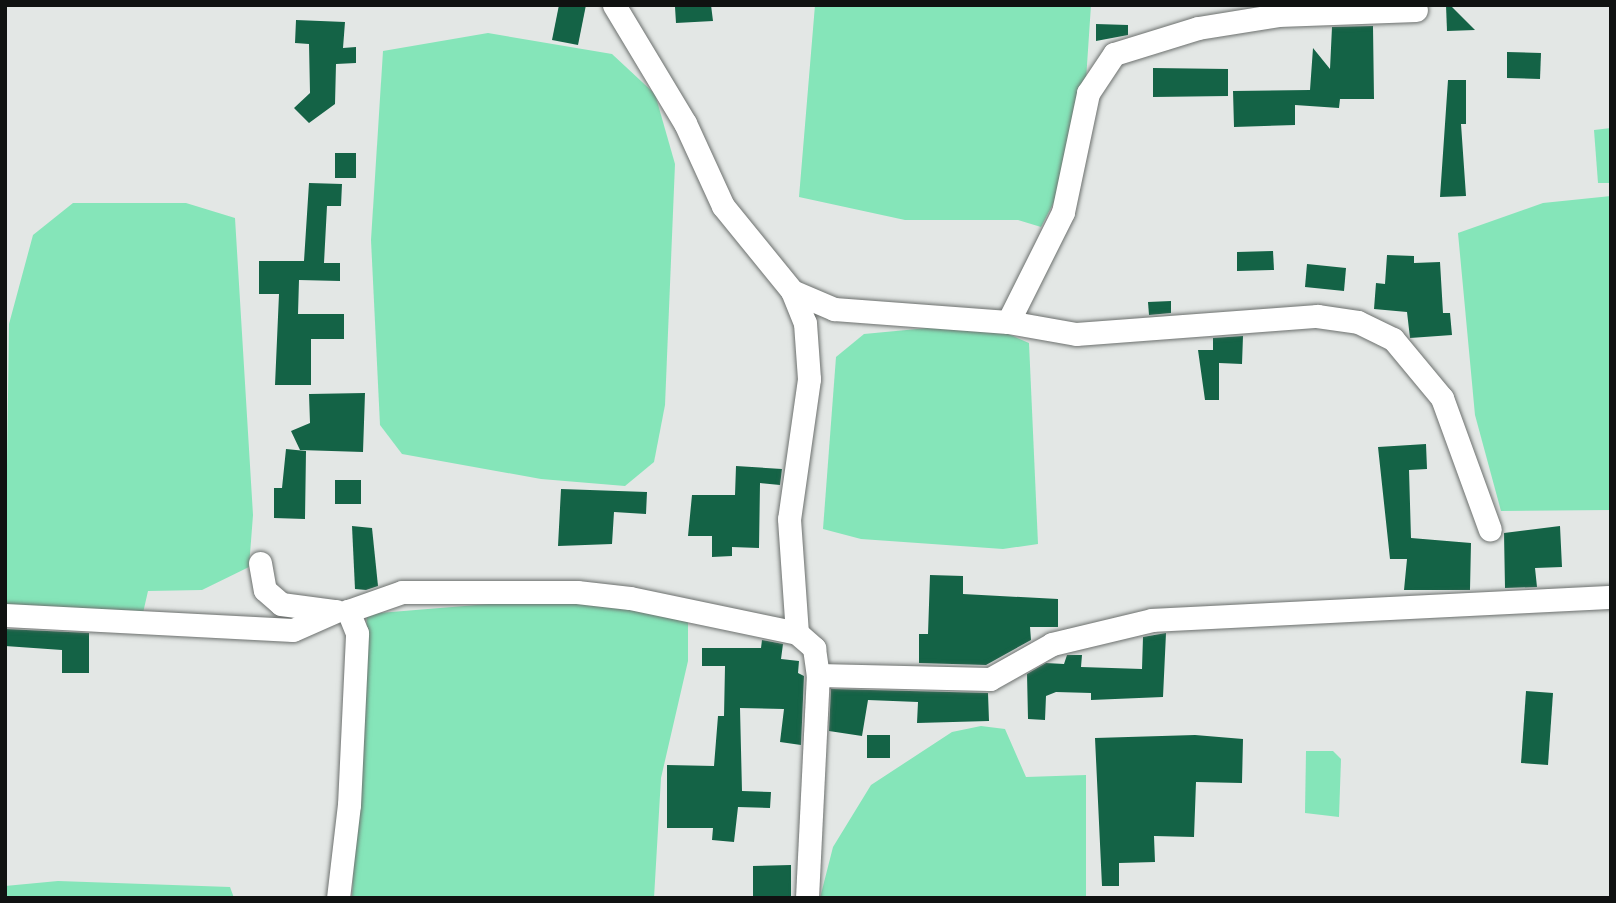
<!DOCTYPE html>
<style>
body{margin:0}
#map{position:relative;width:1616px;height:903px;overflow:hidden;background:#e3e7e5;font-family:Poppins,sans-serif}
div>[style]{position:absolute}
.water>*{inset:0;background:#85e5b9}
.building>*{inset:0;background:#146346}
.roads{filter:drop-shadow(0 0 2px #6c706e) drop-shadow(0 0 2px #6c706e)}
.street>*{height:23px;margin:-11.5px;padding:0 11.5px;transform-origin:11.5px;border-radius:11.5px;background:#fff}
span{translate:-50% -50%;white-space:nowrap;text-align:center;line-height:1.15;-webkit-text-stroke:7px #f1f5f2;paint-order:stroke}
.frame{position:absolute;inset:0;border:7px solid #101211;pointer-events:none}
</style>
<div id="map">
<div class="water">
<div style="clip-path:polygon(815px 5px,1091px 5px,1086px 80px,1054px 202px,1041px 227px,1018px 220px,905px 220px,799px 197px)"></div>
<div style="clip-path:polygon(488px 33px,612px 54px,655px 94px,675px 164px,665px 405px,654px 462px,625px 486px,541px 479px,402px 454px,380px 425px,371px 240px,383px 51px)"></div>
<div style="clip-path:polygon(1611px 128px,1611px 183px,1598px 183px,1594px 130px)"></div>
<div style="clip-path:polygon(1611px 196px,1611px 510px,1501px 511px,1475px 415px,1458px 233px,1543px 203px)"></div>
<div style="clip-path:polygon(73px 203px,186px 203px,235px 218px,253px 515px,249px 567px,202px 590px,148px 591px,143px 613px,5px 610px,9px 324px,33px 235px)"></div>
<div style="clip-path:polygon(949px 326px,994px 328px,1029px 343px,1038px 544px,1003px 549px,861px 539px,823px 529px,836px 357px,864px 334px)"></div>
<div style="clip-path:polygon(550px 599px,655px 608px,688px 618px,688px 661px,661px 778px,654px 898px,352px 898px,367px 614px)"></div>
<div style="clip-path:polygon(981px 726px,1005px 729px,1026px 777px,1086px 775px,1086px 898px,820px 898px,833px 847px,871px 785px,952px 732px)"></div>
<div style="clip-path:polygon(1306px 751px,1333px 751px,1341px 759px,1339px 817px,1305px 813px)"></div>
<div style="clip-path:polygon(58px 881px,230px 887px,234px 898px,5px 898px,5px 886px)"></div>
</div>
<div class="building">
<div style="clip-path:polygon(559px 5px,586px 5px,578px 45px,552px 40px)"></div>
<div style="clip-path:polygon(711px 5px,713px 21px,676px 23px,675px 7px)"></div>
<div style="clip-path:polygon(1446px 5px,1450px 5px,1475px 30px,1447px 31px)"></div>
<div style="clip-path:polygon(296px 20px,345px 22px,343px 48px,356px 47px,356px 63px,336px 64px,335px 104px,309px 123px,294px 108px,310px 93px,309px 44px,295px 43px)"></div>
<div style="clip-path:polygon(1096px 24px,1128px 25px,1128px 35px,1096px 41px)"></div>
<div style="clip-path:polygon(1373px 26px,1374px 99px,1340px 99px,1339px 108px,1295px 105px,1295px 125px,1234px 127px,1233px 91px,1310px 90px,1313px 48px,1330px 69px,1332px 27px)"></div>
<div style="clip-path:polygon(1507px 52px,1541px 53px,1540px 79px,1507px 78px)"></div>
<div style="clip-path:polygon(1153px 68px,1228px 69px,1228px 96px,1153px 97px)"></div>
<div style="clip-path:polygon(1448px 80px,1466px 80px,1466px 124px,1461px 124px,1466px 196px,1440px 197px)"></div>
<div style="clip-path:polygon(335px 153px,356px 153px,356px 178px,335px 178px)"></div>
<div style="clip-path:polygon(309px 183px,342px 184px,341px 206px,327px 206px,324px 263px,340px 263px,340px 281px,299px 280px,298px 314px,344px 314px,344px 339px,311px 339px,311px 385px,275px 385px,279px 294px,259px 294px,259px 261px,304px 261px)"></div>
<div style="clip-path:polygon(1273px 251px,1274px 270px,1237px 271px,1237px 252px)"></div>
<div style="clip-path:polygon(1387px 255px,1414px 256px,1414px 263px,1440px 262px,1443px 313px,1450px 313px,1452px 335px,1410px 338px,1407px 312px,1374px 309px,1376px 283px,1385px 284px)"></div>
<div style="clip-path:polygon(1307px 264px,1346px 268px,1344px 291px,1305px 287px)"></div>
<div style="clip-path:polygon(1171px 301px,1171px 313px,1149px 315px,1148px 302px)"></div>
<div style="clip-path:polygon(1243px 336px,1242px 364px,1219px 363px,1219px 400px,1205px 400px,1198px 350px,1213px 350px,1213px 338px)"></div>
<div style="clip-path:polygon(365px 393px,363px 452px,300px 450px,291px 431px,310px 423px,309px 394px)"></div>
<div style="clip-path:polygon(1426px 444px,1427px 469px,1409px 470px,1411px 538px,1471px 543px,1470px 590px,1404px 590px,1407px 559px,1390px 559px,1378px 447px)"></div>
<div style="clip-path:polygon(286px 449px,306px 451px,305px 519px,274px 518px,274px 488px,282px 488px)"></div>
<div style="clip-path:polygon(736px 466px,782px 469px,780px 485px,760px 483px,759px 548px,732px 547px,732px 556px,712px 557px,712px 536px,688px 536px,692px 495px,735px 495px)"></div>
<div style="clip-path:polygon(335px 480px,361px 480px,361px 504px,335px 504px)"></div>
<div style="clip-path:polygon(561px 489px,647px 492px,646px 514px,614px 512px,612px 544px,558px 546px)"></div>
<div style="clip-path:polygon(352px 526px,372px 528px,378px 586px,366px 590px,355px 589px)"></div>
<div style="clip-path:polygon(1560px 526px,1562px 567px,1535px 568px,1537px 587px,1505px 588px,1504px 533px)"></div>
<div style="clip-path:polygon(930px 575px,963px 576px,963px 594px,1058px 599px,1058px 627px,1030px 627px,1031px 640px,986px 665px,919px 663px,919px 634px,928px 634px)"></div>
<div style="clip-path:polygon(5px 629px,89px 633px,89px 673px,62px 673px,62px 650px,5px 646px)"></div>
<div style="clip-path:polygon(1166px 633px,1163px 697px,1091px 700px,1091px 693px,1056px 692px,1046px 696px,1045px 720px,1028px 719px,1027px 674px,1046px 663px,1064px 664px,1067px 655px,1082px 655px,1081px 667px,1142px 669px,1143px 637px)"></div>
<div style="clip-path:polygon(762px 640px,783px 644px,781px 659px,799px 661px,798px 673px,804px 676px,801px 745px,780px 742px,784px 709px,740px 708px,742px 791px,771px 792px,770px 808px,738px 807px,734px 842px,712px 840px,713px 828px,667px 828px,667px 765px,714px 766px,718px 716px,724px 716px,725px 666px,702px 666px,702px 648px,761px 648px)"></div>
<div style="clip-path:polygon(831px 689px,988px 693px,989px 721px,917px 723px,918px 702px,868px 700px,862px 736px,829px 731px)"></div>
<div style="clip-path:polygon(1526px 691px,1553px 693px,1548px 765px,1521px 763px)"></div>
<div style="clip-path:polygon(867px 735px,890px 735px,890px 758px,867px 758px)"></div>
<div style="clip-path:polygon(1195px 735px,1243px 739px,1242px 783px,1196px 782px,1194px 837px,1154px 836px,1155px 862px,1119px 863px,1119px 886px,1102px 886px,1095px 738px)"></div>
<div style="clip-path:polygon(791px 865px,791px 898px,753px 898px,753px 866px)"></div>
</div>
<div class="roads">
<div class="street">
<div style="left:614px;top:5px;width:138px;rotate:59deg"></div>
<div style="left:685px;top:123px;width:91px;rotate:65.4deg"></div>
<div style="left:723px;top:206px;width:109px;rotate:50.9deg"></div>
<div style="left:792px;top:291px;width:46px;rotate:23.2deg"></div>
<div style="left:834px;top:309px;width:174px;rotate:4.3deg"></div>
<div style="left:1008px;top:322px;width:123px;rotate:-63.4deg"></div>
<div style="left:1063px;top:212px;width:122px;rotate:-78.1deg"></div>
<div style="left:1088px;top:93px;width:47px;rotate:-56.3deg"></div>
<div style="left:1114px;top:54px;width:88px;rotate:-17.2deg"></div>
<div style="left:1198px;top:28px;width:81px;rotate:-9.2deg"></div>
<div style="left:1278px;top:15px;width:138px;rotate:-2.1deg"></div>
<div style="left:792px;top:291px;width:35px;rotate:68deg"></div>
<div style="left:805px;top:323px;width:56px;rotate:85.9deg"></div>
<div style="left:809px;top:379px;width:141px;rotate:98.1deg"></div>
<div style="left:789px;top:519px;width:114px;rotate:86deg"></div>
<div style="left:1008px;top:322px;width:69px;rotate:10deg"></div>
<div style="left:1076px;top:334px;width:242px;rotate:-4.3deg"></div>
<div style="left:1317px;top:316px;width:41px;rotate:8.3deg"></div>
<div style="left:1358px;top:322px;width:39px;rotate:26deg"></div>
<div style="left:1393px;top:339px;width:77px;rotate:50.3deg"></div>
<div style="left:1442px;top:398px;width:140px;rotate:70deg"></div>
<div style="left:260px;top:563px;width:27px;rotate:80deg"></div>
<div style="left:265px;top:590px;width:21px;rotate:41deg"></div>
<div style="left:281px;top:604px;width:53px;rotate:7.5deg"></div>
<div style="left:5px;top:615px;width:288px;rotate:3deg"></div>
<div style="left:293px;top:630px;width:47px;rotate:-23.8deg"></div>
<div style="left:338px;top:898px;width:94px;rotate:-83.3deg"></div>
<div style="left:349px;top:805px;width:172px;rotate:-87.3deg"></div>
<div style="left:357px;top:633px;width:24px;rotate:-112deg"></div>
<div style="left:348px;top:611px;width:57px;rotate:-19.4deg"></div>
<div style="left:402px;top:592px;width:175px"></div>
<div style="left:577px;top:592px;width:53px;rotate:6.5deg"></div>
<div style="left:630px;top:598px;width:171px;rotate:11.8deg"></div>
<div style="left:797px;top:633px;width:23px;rotate:41deg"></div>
<div style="left:814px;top:648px;width:27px;rotate:82deg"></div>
<div style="left:818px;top:675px;width:172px;rotate:1.3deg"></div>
<div style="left:990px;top:679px;width:71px;rotate:-29.4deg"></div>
<div style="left:1052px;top:644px;width:103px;rotate:-13.5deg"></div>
<div style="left:1152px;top:620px;width:460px;rotate:-2.9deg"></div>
<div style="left:807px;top:898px;width:223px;rotate:-87.2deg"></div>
</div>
</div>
<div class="frame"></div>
</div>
